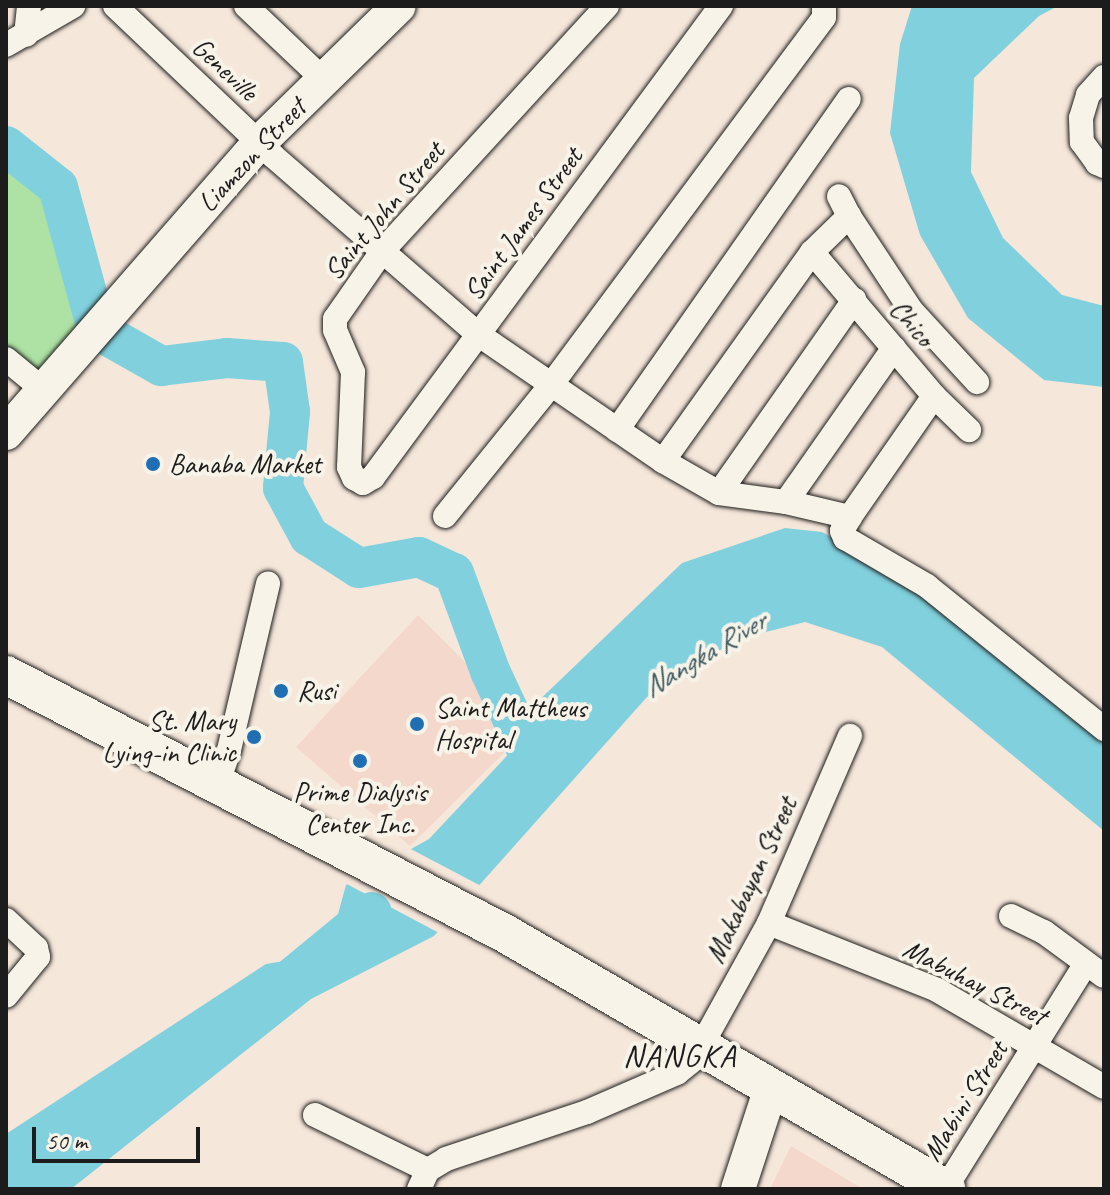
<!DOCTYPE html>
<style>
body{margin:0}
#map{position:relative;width:1110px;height:1195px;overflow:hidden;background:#f6e7db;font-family:Caveat,sans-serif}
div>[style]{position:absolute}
.built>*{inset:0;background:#f4d8cc}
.green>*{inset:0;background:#aee2a4}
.water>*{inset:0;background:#81d0dd}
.pier>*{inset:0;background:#f6e7db}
.river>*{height:40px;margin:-20px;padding:0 20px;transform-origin:20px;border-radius:20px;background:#81d0dd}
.roads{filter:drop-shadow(0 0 2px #1c1c1c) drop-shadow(0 0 2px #1c1c1c)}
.street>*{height:24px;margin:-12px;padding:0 12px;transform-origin:12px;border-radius:12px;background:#f7f3e8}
.secondary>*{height:34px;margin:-17px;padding:0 17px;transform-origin:17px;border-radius:17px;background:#f7f3e8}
.primary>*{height:38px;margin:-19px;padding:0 19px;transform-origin:19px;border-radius:19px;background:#f7f3e8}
.dots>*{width:22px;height:22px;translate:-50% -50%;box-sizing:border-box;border:4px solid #f7f3e8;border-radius:50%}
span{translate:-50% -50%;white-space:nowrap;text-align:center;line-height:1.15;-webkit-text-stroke:8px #f7f3e8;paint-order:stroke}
.street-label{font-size:28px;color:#1c1c1c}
.poi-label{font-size:28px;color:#1c1c1c}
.left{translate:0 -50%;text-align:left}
.right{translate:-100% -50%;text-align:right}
.water-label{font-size:30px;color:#3f5b60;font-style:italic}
.quarter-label{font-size:32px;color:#1c1c1c;letter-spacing:2px}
.frame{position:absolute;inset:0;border:8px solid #1c1c1c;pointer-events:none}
.scale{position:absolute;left:32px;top:1127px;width:168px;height:36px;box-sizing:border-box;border:4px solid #1c1c1c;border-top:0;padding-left:10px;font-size:24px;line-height:28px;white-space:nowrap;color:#1c1c1c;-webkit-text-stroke:6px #f7f3e8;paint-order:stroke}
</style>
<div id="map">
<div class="built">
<div style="clip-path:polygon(418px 615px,514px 711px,520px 737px,410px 846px,296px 747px)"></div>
<div style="clip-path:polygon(791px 1146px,863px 1189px,770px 1189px)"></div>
</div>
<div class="green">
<div style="clip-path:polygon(6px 156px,51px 192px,83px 324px,41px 378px,6px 351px)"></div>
</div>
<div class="water">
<div style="clip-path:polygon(912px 6px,1058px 6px,1039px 16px,974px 78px,971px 172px,1003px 238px,1062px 295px,1104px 306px,1104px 387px,1044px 380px,968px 318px,920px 235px,890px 133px,900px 44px)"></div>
<div style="clip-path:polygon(785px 528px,822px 532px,922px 589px,1104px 722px,1104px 831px,882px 647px,805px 622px,743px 638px,694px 664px,647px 697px,434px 936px,311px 999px,71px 1189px,6px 1189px,6px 1134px,266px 964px,327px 954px,346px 885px,429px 839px,519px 743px,531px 708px,682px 563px)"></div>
</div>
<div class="pier">
<div style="clip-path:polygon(407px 847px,483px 887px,441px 934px,343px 882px)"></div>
</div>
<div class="river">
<div style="left:6px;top:146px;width:66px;rotate:38.3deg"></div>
<div style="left:58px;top:187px;width:133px;rotate:74.7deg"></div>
<div style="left:110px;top:337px;width:59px;rotate:29.6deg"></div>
<div style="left:161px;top:366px;width:66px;rotate:-6.9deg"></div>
<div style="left:227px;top:358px;width:56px;rotate:4.1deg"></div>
<div style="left:283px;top:362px;width:50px;rotate:82deg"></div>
<div style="left:290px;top:412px;width:76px;rotate:95.3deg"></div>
<div style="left:283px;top:488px;width:55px;rotate:61.6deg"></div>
<div style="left:309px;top:536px;width:59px;rotate:32.6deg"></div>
<div style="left:359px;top:568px;width:61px;rotate:-10.4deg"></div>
<div style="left:419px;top:557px;width:38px;rotate:25deg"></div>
<div style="left:454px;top:573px;width:104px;rotate:69.8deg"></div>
<div style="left:490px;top:671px;width:116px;rotate:65deg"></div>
<div style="left:276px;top:991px;width:124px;rotate:-39.5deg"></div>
</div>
<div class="roads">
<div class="street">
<div style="left:115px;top:6px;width:218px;rotate:43.5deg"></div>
<div style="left:273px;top:156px;width:273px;rotate:41deg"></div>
<div style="left:479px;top:335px;width:223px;rotate:34.4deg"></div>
<div style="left:663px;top:461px;width:64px;rotate:29.7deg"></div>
<div style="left:719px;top:493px;width:68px;rotate:7.7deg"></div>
<div style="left:786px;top:502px;width:66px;rotate:13.2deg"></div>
<div style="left:246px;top:6px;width:108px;rotate:43.5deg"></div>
<div style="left:607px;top:6px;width:335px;rotate:132.5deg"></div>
<div style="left:381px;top:253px;width:80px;rotate:124.9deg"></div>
<div style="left:335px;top:319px;width:11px;rotate:90deg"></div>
<div style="left:335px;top:330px;width:46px;rotate:66.8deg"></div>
<div style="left:353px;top:372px;width:95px;rotate:92.4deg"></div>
<div style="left:349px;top:467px;width:12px;rotate:66deg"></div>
<div style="left:354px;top:478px;width:10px;rotate:29deg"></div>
<div style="left:363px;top:483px;width:12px;rotate:-31deg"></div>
<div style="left:373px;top:477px;width:586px;rotate:-53.54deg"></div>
<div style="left:26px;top:35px;width:29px;rotate:-84deg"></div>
<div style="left:6px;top:45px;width:78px;rotate:-30.2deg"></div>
<div style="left:1104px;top:77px;width:24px;rotate:132deg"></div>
<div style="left:1088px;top:95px;width:24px;rotate:107deg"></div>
<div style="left:1081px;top:118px;width:24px;rotate:88deg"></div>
<div style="left:1082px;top:142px;width:26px;rotate:54deg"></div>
<div style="left:1097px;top:163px;width:8px;rotate:23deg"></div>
<div style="left:849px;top:216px;width:113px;rotate:56.6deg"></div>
<div style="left:911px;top:310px;width:98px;rotate:47.5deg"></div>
<div style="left:812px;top:252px;width:189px;rotate:49.7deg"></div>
<div style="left:934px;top:396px;width:49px;rotate:44.2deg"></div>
<div style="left:6px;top:359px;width:52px;rotate:39.5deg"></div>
<div style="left:934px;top:396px;width:147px;rotate:124.8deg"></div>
<div style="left:850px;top:517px;width:16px;rotate:120deg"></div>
<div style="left:842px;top:531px;width:8px;rotate:67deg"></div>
<div style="left:845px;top:538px;width:95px;rotate:30.3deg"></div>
<div style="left:927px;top:586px;width:228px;rotate:38.9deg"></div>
<div style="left:617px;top:430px;width:404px;rotate:-55deg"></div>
<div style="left:663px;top:461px;width:257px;rotate:-54.5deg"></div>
<div style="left:812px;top:252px;width:52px;rotate:-44.2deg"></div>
<div style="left:849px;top:216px;width:22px;rotate:-117deg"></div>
<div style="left:719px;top:493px;width:236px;rotate:-55deg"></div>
<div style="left:786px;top:502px;width:188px;rotate:-55deg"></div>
<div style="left:445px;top:516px;width:169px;rotate:-51deg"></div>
<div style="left:551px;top:385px;width:458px;rotate:-53.4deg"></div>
<div style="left:824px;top:17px;width:11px;rotate:-90deg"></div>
<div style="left:217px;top:785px;width:37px;rotate:-71deg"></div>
<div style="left:229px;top:750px;width:171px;rotate:-76.8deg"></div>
<div style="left:1011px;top:916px;width:37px;rotate:26deg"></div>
<div style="left:1044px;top:932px;width:74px;rotate:36.3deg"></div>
<div style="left:6px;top:920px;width:41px;rotate:43deg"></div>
<div style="left:36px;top:948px;width:9px;rotate:77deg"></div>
<div style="left:38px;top:957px;width:50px;rotate:129.4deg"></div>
<div style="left:769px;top:923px;width:181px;rotate:21.7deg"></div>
<div style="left:937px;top:990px;width:193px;rotate:30.1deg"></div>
<div style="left:315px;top:1115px;width:126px;rotate:26deg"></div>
<div style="left:419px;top:1189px;width:21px;rotate:-65deg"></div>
<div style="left:428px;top:1170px;width:21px;rotate:-31deg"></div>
<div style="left:446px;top:1159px;width:149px;rotate:-18.4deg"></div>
<div style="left:587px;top:1112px;width:98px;rotate:-23.4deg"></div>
<div style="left:677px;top:1073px;width:22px;rotate:-39deg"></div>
<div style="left:694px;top:1059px;width:155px;rotate:-61.1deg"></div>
<div style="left:769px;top:923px;width:204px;rotate:-66.6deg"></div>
<div style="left:945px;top:1189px;width:266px;rotate:-58deg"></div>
</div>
<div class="secondary">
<div style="left:6px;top:433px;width:386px;rotate:-48.9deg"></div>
<div style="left:260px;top:142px;width:194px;rotate:-44.4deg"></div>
<div style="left:738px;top:1189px;width:106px;rotate:-71.9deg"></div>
</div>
<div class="primary">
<div style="left:6px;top:675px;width:563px;rotate:27.38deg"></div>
<div style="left:506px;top:934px;width:509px;rotate:30.09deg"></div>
</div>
</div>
<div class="dots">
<div style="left:153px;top:464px;background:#1f6fb2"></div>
<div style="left:281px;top:691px;background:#1f6fb2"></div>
<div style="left:417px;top:724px;background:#1f6fb2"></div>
<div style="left:254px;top:737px;background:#1f6fb2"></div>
<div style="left:360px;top:761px;background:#1f6fb2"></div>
</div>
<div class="street-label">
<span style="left:225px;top:69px;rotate:43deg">Geneville</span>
<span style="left:252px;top:155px;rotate:-47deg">Liamzon Street</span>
<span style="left:384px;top:211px;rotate:-50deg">Saint John Street</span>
<span style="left:523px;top:224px;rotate:-54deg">Saint James Street</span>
<span style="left:912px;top:323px;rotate:50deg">Chico</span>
<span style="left:751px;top:880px;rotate:-65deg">Makabayan Street</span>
<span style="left:975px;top:982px;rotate:27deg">Mabuhay Street</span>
<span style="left:965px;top:1101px;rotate:-58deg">Mabini Street</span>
</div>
<div class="poi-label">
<span class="left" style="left:169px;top:464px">Banaba Market</span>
<span class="left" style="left:297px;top:691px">Rusi</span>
<span class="left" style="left:435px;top:724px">Saint Mattheus<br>Hospital</span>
<span class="right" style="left:236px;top:737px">St. Mary<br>Lying-in Clinic</span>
<span style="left:360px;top:808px">Prime Dialysis<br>Center Inc.</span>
</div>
<div class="water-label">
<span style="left:704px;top:654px;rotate:-31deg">Nangka River</span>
</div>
<div class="quarter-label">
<span style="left:680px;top:1056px">NANGKA</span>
</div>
<div class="frame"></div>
<div class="scale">50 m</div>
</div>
